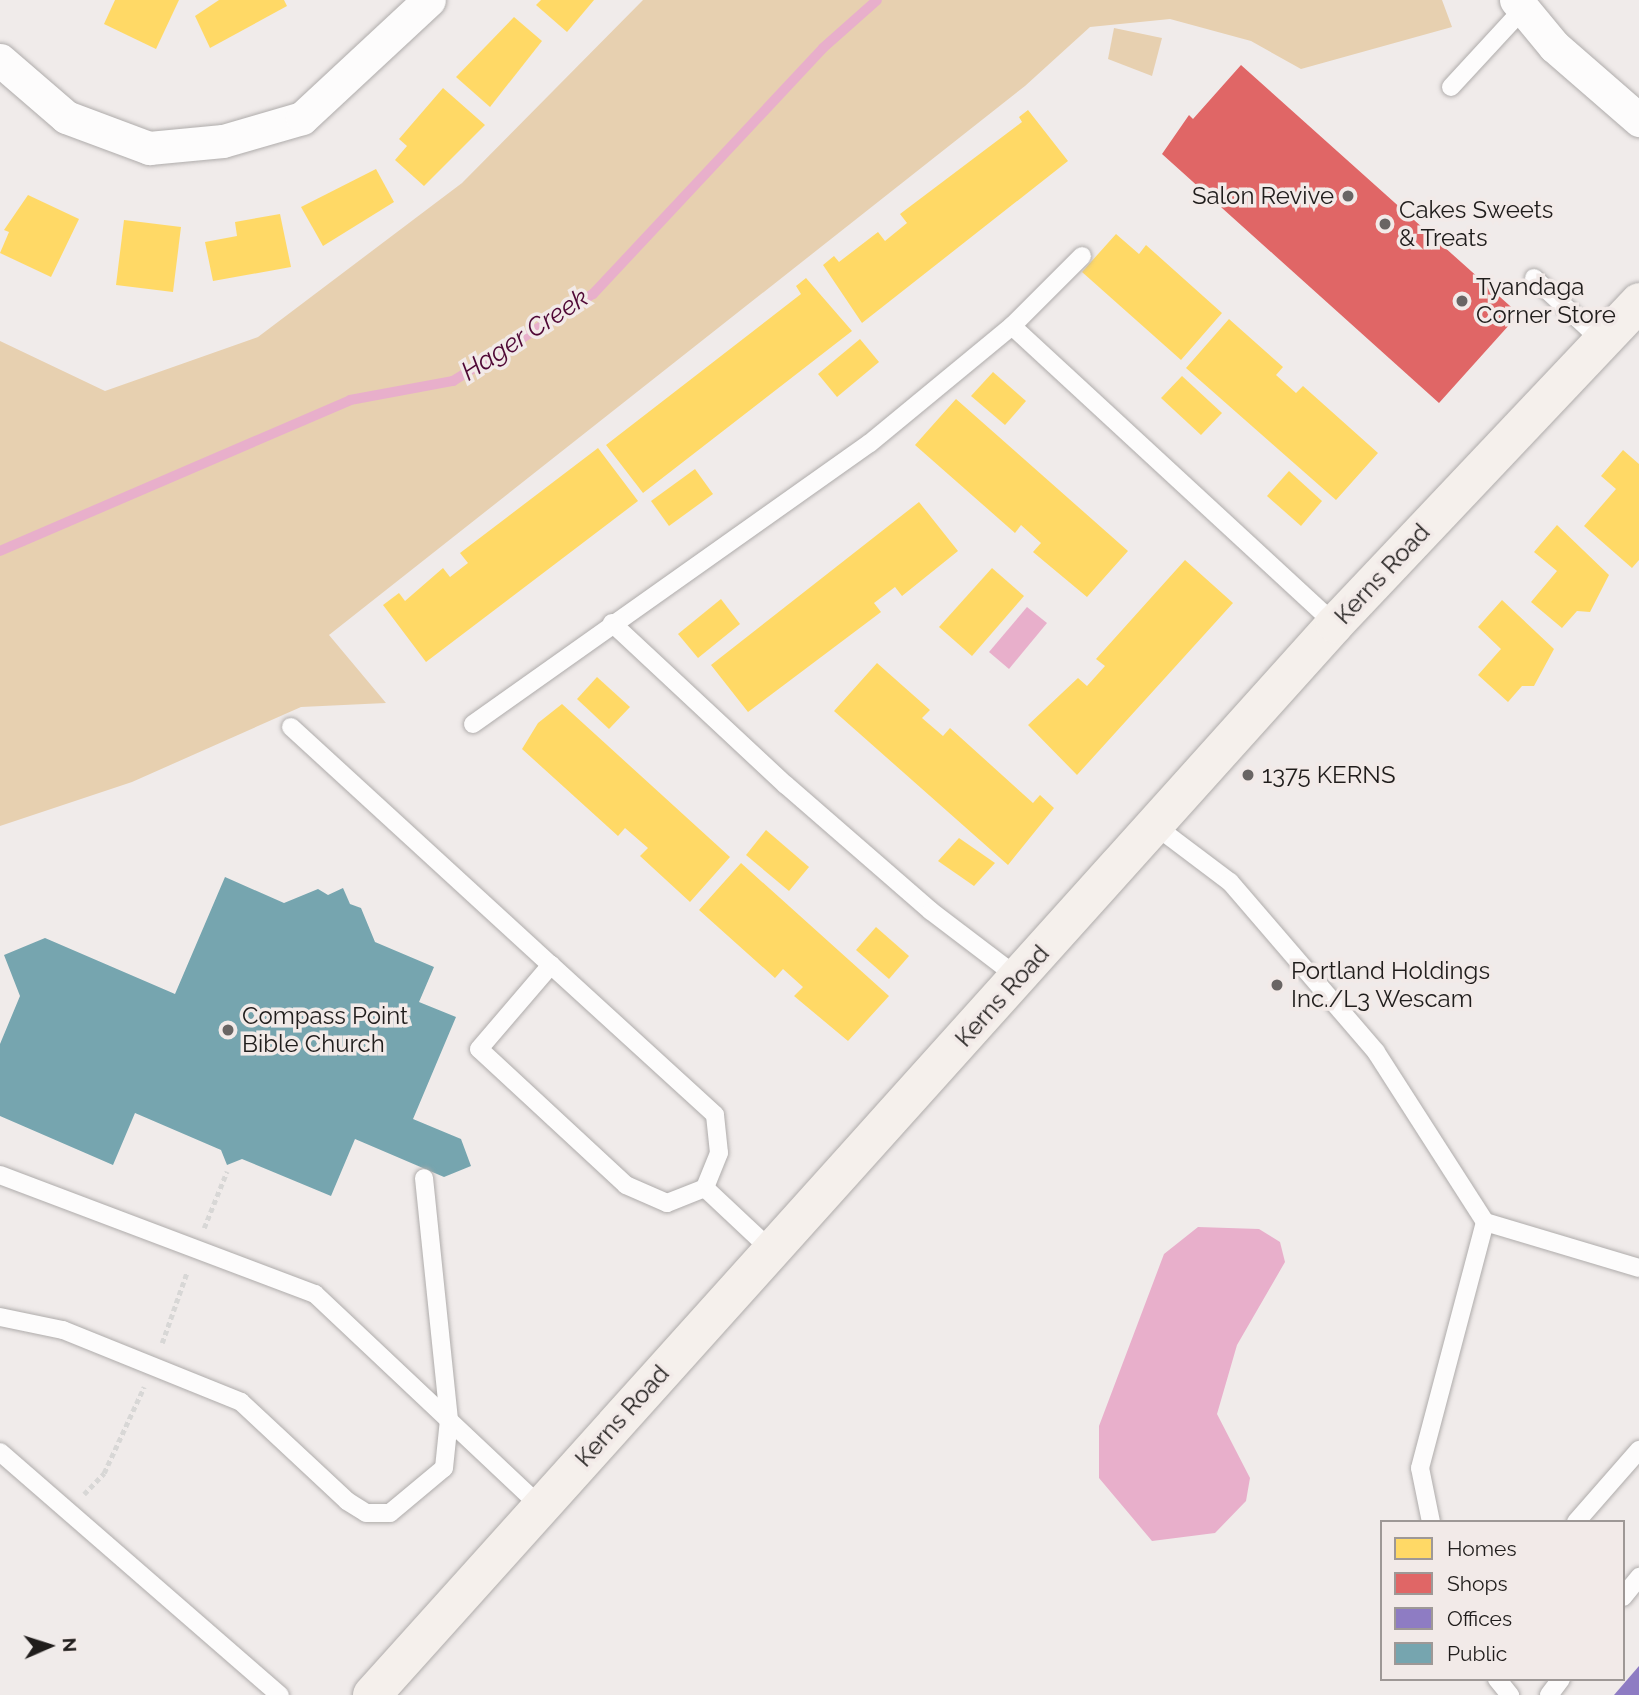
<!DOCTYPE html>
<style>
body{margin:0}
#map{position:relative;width:1639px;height:1695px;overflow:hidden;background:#f0ebea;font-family:Raleway,sans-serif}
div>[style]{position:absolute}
.green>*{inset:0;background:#e7d0b0}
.water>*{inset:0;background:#e8afcb}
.homes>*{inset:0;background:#ffd966}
.shops>*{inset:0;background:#e06666}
.offices>*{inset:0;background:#8e7cc3}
.public>*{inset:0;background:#76a5af}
.stream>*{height:10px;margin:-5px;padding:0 5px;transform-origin:5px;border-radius:5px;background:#e8afcb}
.path>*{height:4.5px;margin-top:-2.25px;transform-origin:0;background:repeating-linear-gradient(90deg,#d8d7d6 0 5px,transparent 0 8.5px)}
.roads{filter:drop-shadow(0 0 2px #afacab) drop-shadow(0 0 2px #afacab)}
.lane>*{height:18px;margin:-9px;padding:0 9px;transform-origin:9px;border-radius:9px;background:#fdfcfc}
.street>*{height:33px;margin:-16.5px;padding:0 16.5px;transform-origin:16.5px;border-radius:16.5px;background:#fdfcfc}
.secondary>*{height:38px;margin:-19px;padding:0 19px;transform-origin:19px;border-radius:19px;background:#f5f0ec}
.dots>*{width:19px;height:19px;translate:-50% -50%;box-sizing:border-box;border:4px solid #f2eae8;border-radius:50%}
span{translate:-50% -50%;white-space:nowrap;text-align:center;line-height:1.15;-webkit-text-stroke:7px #f2eae8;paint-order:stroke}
.poi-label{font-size:24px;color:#201d1c}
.right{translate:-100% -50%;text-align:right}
.left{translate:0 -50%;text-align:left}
.street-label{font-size:24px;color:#201d1c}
.water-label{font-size:26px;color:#4f0735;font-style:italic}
.legend{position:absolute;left:1380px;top:1520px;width:245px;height:161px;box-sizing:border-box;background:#f2eae8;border:2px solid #9e9896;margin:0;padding:9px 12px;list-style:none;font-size:21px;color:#201d1c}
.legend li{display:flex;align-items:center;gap:14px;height:35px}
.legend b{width:35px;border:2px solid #9e9896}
.north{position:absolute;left:14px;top:1611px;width:70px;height:70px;-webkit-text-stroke:5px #f2eae8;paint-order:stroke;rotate:87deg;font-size:19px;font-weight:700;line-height:28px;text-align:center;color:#201d1c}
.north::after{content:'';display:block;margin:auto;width:24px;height:32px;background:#201d1c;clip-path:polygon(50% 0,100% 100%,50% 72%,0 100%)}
</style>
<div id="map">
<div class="green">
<div style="clip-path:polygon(643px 0,1442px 0,1452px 27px,1301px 69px,1251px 41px,1170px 19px,1090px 27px,1025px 86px,329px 635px,386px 703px,301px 707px,132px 782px,0 826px,0 341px,105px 391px,258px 337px,462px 183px)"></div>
<div style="clip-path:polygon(1114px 28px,1162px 38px,1152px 76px,1108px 59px)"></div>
</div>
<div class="water">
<div style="clip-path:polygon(1027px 607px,1047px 623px,1009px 669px,989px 652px)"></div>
<div style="clip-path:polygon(1198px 1227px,1259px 1229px,1280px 1242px,1285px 1262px,1237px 1345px,1217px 1414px,1250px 1478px,1246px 1501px,1215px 1533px,1152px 1541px,1099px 1478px,1099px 1426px,1164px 1254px)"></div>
</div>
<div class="homes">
<div style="clip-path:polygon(115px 0,179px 0,156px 49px,104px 24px)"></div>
<div style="clip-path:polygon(219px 0,284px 0,287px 6px,210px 48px,195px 16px)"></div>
<div style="clip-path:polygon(541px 0,594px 0,567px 32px,536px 5px)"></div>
<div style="clip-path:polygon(514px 17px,542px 41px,490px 107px,456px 77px)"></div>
<div style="clip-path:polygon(443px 88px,485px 125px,424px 186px,395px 160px,407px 146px,399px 139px)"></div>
<div style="clip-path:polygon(1028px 110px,1068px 161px,862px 323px,823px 265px,834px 256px,839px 262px,878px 232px,885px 241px,907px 223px,900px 214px,1022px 122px,1019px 117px)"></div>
<div style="clip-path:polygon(376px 169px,394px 202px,323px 246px,301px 207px)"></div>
<div style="clip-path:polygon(28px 195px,79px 219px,51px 277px,0 253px,9px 232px,4px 230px)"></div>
<div style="clip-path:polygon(280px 214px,291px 267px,213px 281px,205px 242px,237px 236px,235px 222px)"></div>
<div style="clip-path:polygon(124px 220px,181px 227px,173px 292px,116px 285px)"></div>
<div style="clip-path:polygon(1116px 234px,1139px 254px,1146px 245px,1222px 313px,1181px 360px,1082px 272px)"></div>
<div style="clip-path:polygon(806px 278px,852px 331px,643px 493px,606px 445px,801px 294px,796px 286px)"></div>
<div style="clip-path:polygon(1229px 319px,1283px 367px,1276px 375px,1296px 393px,1303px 386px,1378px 453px,1336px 500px,1186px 368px)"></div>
<div style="clip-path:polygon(860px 339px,879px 362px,837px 397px,818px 374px)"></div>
<div style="clip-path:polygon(993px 372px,1026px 401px,1005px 425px,971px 396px)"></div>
<div style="clip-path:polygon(1182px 376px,1222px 413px,1201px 435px,1161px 398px)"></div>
<div style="clip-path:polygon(956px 399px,1128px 551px,1087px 597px,1033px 552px,1041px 543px,1021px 525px,1015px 533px,915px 445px)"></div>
<div style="clip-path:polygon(598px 448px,638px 501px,426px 662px,383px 605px,399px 593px,405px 601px,443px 568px,450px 577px,468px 563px,460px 553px)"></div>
<div style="clip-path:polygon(1623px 450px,1639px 464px,1639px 560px,1632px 568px,1584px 526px,1616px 489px,1601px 476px)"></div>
<div style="clip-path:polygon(695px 469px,713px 494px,669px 526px,651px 501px)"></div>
<div style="clip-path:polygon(1289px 471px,1322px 501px,1301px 526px,1267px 496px)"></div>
<div style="clip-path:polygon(919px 502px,958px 551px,902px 596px,895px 587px,874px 603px,881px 612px,748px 712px,711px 665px)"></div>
<div style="clip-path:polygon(1557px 525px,1609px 575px,1590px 612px,1577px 611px,1562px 628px,1531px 602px,1557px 571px,1534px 552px)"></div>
<div style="clip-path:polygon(1185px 560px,1233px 603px,1077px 775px,1028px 725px,1078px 678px,1087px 686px,1105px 666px,1096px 659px)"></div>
<div style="clip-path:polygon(992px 568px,1024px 596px,972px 656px,939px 627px)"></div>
<div style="clip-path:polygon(721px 599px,740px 624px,698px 658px,678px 634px)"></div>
<div style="clip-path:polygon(1502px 600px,1554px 649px,1534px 686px,1522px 686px,1508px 702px,1478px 675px,1501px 649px,1478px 627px)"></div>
<div style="clip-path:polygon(877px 663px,930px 710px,922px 718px,943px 736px,950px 728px,1033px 803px,1040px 795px,1054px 808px,1008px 865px,834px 711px)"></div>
<div style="clip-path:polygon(597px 677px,630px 707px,609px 729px,577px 699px)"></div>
<div style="clip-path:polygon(562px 704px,730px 857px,690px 902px,640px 856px,648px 848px,625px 828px,618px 836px,522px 749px,538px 723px)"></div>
<div style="clip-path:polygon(766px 830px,809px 867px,789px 891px,746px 855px)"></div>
<div style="clip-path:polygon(959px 838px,995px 863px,974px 886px,938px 861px)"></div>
<div style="clip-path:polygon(741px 863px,889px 996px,848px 1041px,794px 996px,803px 987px,783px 969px,775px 978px,699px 910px)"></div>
<div style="clip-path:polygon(876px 927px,909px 956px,889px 979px,856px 950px)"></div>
</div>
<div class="shops">
<div style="clip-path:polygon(1241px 65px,1519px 314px,1439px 403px,1162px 154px,1189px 115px,1193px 119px)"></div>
</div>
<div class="offices">
<div style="clip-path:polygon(1639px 1666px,1639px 1695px,1614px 1695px)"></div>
</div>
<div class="public">
<div style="clip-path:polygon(225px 877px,284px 903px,318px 889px,328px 895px,343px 888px,350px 904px,361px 908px,375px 942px,434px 967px,419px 1002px,456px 1017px,413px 1119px,461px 1139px,471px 1166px,444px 1177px,355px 1139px,331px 1196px,242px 1159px,227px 1165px,221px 1150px,135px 1113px,113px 1165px,0 1116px,0 1044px,20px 996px,4px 955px,45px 938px,175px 994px)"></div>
</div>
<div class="stream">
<div style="left:0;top:551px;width:381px;rotate:-23.3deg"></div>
<div style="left:350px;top:400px;width:105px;rotate:-10.5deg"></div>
<div style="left:453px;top:381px;width:165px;rotate:-31.9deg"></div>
<div style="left:593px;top:294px;width:337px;rotate:-46.9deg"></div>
<div style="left:823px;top:48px;width:72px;rotate:-41.6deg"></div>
</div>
<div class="path">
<div style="left:204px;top:1228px;width:61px;rotate:-68deg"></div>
<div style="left:162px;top:1343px;width:75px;rotate:-70.6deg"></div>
<div style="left:84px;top:1494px;width:29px;rotate:-46deg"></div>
<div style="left:104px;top:1473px;width:95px;rotate:-65.1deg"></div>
</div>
<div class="roads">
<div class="lane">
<div style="left:1451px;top:87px;width:106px;rotate:-47.3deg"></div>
<div style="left:1534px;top:278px;width:93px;rotate:42.8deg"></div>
<div style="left:1012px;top:326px;width:439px;rotate:42.7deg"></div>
<div style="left:612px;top:623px;width:238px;rotate:43deg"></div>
<div style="left:786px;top:785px;width:192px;rotate:41deg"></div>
<div style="left:931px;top:911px;width:111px;rotate:37.3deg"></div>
<div style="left:473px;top:724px;width:486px;rotate:-35.3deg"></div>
<div style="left:870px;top:443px;width:184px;rotate:-39.5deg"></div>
<div style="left:1012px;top:326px;width:99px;rotate:-45deg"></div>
<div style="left:291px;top:727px;width:352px;rotate:42.5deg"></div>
<div style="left:551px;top:965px;width:222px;rotate:42.4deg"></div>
<div style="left:715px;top:1115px;width:38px;rotate:84deg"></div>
<div style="left:719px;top:1153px;width:38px;rotate:112deg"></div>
<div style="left:705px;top:1188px;width:41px;rotate:158.5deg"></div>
<div style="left:667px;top:1203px;width:45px;rotate:-156.3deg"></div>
<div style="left:626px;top:1185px;width:200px;rotate:-137.2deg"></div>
<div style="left:479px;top:1049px;width:111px;rotate:-49.4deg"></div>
<div style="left:1153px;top:824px;width:96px;rotate:37deg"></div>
<div style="left:1230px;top:882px;width:224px;rotate:49.3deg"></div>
<div style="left:1376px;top:1052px;width:202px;rotate:57.3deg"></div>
<div style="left:1485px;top:1222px;width:161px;rotate:16.6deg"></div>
<div style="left:0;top:1175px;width:337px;rotate:20.7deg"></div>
<div style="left:315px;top:1294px;width:311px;rotate:43.3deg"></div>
<div style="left:705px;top:1188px;width:92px;rotate:43.2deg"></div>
<div style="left:0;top:1317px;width:64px;rotate:11.7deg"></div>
<div style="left:63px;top:1330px;width:192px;rotate:22deg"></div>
<div style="left:241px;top:1402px;width:145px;rotate:43deg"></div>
<div style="left:347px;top:1501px;width:22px;rotate:32deg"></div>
<div style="left:366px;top:1513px;width:24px"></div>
<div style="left:390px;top:1513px;width:70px;rotate:-39.8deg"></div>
<div style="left:444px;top:1468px;width:48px;rotate:-84.1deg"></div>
<div style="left:449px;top:1420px;width:243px;rotate:-95.9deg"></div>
<div style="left:0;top:1452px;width:371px;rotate:41deg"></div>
<div style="left:1431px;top:1522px;width:55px;rotate:-101.5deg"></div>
<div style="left:1420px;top:1468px;width:254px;rotate:-75.2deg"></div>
<div style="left:1576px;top:1522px;width:96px;rotate:-48.8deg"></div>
<div style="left:1623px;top:1597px;width:26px;rotate:-51deg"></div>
<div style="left:1497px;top:1679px;width:21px;rotate:51deg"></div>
<div style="left:1549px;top:1695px;width:20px;rotate:-53deg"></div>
</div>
<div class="street">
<div style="left:1516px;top:0;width:60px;rotate:50.4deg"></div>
<div style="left:1554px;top:46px;width:113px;rotate:41deg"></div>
<div style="left:0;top:60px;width:87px;rotate:40.8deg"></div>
<div style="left:66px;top:117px;width:89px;rotate:20.5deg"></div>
<div style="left:149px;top:148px;width:74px;rotate:-5.4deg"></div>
<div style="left:223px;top:141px;width:82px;rotate:-16.2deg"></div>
<div style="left:302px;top:118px;width:173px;rotate:-42.9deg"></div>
</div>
<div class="secondary">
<div style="left:372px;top:1695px;width:1440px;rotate:-48.04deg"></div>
<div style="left:1335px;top:624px;width:443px;rotate:-46.6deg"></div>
</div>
</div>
<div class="dots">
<div style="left:1348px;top:196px;background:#696564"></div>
<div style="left:1385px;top:224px;background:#696564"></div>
<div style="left:1462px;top:301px;background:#696564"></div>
<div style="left:1248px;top:775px;background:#696564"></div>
<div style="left:1277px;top:985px;background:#696564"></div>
<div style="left:228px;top:1030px;background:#696564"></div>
</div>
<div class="poi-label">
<span class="right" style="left:1334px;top:196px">Salon Revive</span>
<span class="left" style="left:1399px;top:224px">Cakes Sweets<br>&amp; Treats</span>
<span class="left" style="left:1476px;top:301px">Tyandaga<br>Corner Store</span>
<span class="left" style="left:1262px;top:775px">1375 KERNS</span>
<span class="left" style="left:1291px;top:985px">Portland Holdings<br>Inc./L3 Wescam</span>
<span class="left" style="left:242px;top:1030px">Compass Point<br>Bible Church</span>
</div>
<div class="street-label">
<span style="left:1382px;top:574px;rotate:-47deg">Kerns Road</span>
<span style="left:1002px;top:996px;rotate:-48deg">Kerns Road</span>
<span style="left:622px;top:1416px;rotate:-48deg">Kerns Road</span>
</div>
<div class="water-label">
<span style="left:525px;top:335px;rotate:-33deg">Hager Creek</span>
</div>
<ul class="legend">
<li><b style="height:19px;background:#ffd966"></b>Homes</li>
<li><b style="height:19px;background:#e06666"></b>Shops</li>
<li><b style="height:19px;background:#8e7cc3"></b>Offices</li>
<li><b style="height:19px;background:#76a5af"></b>Public</li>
</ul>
<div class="north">N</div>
</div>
